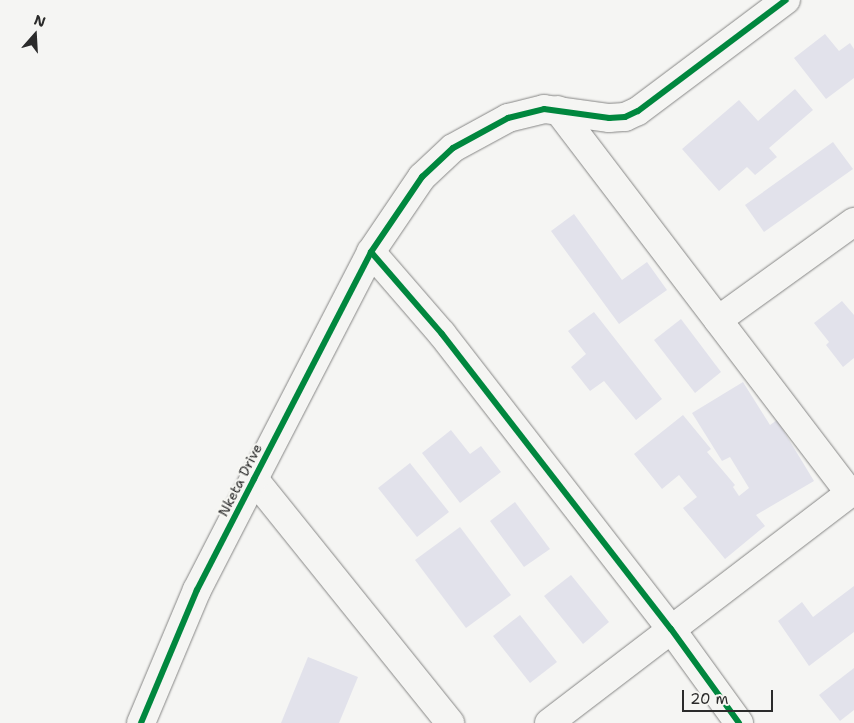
<!DOCTYPE html>
<style>
body{margin:0}
#map{position:relative;width:854px;height:723px;overflow:hidden;background:#f5f5f3;font-family:"Shantell Sans",sans-serif}
div>[style]{position:absolute}
.building>*{inset:0;background:#e2e2eb}
.roads{filter:drop-shadow(0 0 1px #868685) drop-shadow(0 0 1px #868685)}
.minor>*{height:28px;margin:-14px;padding:0 14px;transform-origin:14px;border-radius:14px;background:#f5f5f3}
.cycleway>*{height:6px;margin:-3px;padding:0 3px;transform-origin:3px;border-radius:3px;background:#00873e}
span{translate:-50% -50%;white-space:nowrap;text-align:center;line-height:1.15;-webkit-text-stroke:4.5px #f6f6f2;paint-order:stroke}
.street-label{font-size:14px;color:#2b2b2b}
.north{position:absolute;left:10px;top:10px;width:50px;height:50px;-webkit-text-stroke:4px #f6f6f2;paint-order:stroke;rotate:19deg;font-size:14px;font-weight:700;line-height:20px;text-align:center;color:#2b2b2b}
.north::after{content:'';display:block;margin:auto;width:18px;height:22px;background:#2b2b2b;clip-path:polygon(50% 0,100% 100%,50% 72%,0 100%)}
.scale{position:absolute;left:682px;top:690px;width:91px;height:22px;box-sizing:border-box;border:2px solid #2b2b2b;border-top:0;padding-left:6px;font-size:15px;line-height:18px;white-space:nowrap;color:#2b2b2b;-webkit-text-stroke:4px #f6f6f2;paint-order:stroke}
</style>
<div id="map">
<div class="building">
<div style="clip-path:polygon(825px 34px,839px 51px,850px 43px,854px 49px,854px 78px,826px 99px,794px 58px)"></div>
<div style="clip-path:polygon(795px 89px,813px 110px,769px 148px,777px 157px,755px 175px,747px 167px,719px 191px,682px 149px,739px 100px,758px 121px)"></div>
<div style="clip-path:polygon(833px 142px,853px 169px,764px 232px,745px 205px)"></div>
<div style="clip-path:polygon(574px 214px,622px 280px,647px 262px,667px 290px,619px 324px,551px 231px)"></div>
<div style="clip-path:polygon(842px 301px,854px 315px,854px 358px,843px 367px,826px 345px,829px 342px,814px 323px)"></div>
<div style="clip-path:polygon(594px 312px,662px 399px,636px 420px,604px 381px,590px 391px,571px 367px,586px 354px,568px 331px)"></div>
<div style="clip-path:polygon(681px 319px,721px 372px,695px 393px,654px 340px)"></div>
<div style="clip-path:polygon(743px 382px,770px 425px,777px 420px,814px 481px,756px 515px,765px 526px,725px 559px,683px 508px,697px 497px,679px 475px,662px 489px,634px 454px,683px 415px,711px 449px,707px 452px,735px 485px,733px 487px,739px 496px,749px 488px,730px 457px,722px 461px,692px 413px)"></div>
<div style="clip-path:polygon(451px 430px,470px 454px,481px 446px,501px 472px,460px 503px,422px 453px)"></div>
<div style="clip-path:polygon(410px 463px,449px 512px,417px 537px,378px 488px)"></div>
<div style="clip-path:polygon(515px 502px,550px 549px,524px 567px,490px 521px)"></div>
<div style="clip-path:polygon(460px 527px,511px 595px,466px 628px,415px 560px)"></div>
<div style="clip-path:polygon(571px 575px,609px 622px,583px 644px,544px 596px)"></div>
<div style="clip-path:polygon(854px 586px,854px 632px,809px 666px,778px 621px,802px 602px,813px 617px)"></div>
<div style="clip-path:polygon(520px 615px,557px 662px,530px 683px,493px 636px)"></div>
<div style="clip-path:polygon(308px 657px,358px 677px,339px 723px,281px 723px)"></div>
<div style="clip-path:polygon(854px 668px,854px 710px,840px 721px,819px 695px)"></div>
</div>
<div class="roads">
<div class="minor">
<div style="left:558px;top:110px;width:482px;rotate:52.7deg"></div>
<div style="left:371px;top:252px;width:108px;rotate:49.1deg"></div>
<div style="left:442px;top:334px;width:373px;rotate:52.2deg"></div>
<div style="left:671px;top:629px;width:116px;rotate:54.1deg"></div>
<div style="left:718px;top:320px;width:168px;rotate:-35.8deg"></div>
<div style="left:254px;top:479px;width:313px;rotate:51.2deg"></div>
<div style="left:141px;top:723px;width:144px;rotate:-67.2deg"></div>
<div style="left:197px;top:590px;width:125px;rotate:-62.8deg"></div>
<div style="left:254px;top:479px;width:255px;rotate:-62.7deg"></div>
<div style="left:371px;top:252px;width:91px;rotate:-55.8deg"></div>
<div style="left:422px;top:177px;width:42px;rotate:-43.1deg"></div>
<div style="left:453px;top:148px;width:63px;rotate:-28.6deg"></div>
<div style="left:508px;top:118px;width:37px;rotate:-14deg"></div>
<div style="left:544px;top:109px;width:66px;rotate:7.9deg"></div>
<div style="left:609px;top:118px;width:16px;rotate:-4deg"></div>
<div style="left:625px;top:117px;width:14px;rotate:-25deg"></div>
<div style="left:638px;top:111px;width:185px;rotate:-36.9deg"></div>
<div style="left:549px;top:723px;width:384px;rotate:-37.4deg"></div>
</div>
</div>
<div class="cycleway">
<div style="left:371px;top:252px;width:108px;rotate:49.1deg"></div>
<div style="left:442px;top:334px;width:373px;rotate:52.2deg"></div>
<div style="left:671px;top:629px;width:116px;rotate:54.1deg"></div>
<div style="left:141px;top:723px;width:144px;rotate:-67.2deg"></div>
<div style="left:197px;top:590px;width:125px;rotate:-62.8deg"></div>
<div style="left:254px;top:479px;width:255px;rotate:-62.7deg"></div>
<div style="left:371px;top:252px;width:91px;rotate:-55.8deg"></div>
<div style="left:422px;top:177px;width:42px;rotate:-43.1deg"></div>
<div style="left:453px;top:148px;width:63px;rotate:-28.6deg"></div>
<div style="left:508px;top:118px;width:37px;rotate:-14deg"></div>
<div style="left:544px;top:109px;width:66px;rotate:7.9deg"></div>
<div style="left:609px;top:118px;width:16px;rotate:-4deg"></div>
<div style="left:625px;top:117px;width:14px;rotate:-25deg"></div>
<div style="left:638px;top:111px;width:185px;rotate:-36.9deg"></div>
</div>
<div class="street-label">
<span style="left:240px;top:480px;rotate:-63deg">Nketa Drive</span>
</div>
<div class="north">N</div>
<div class="scale">20 m</div>
</div>
